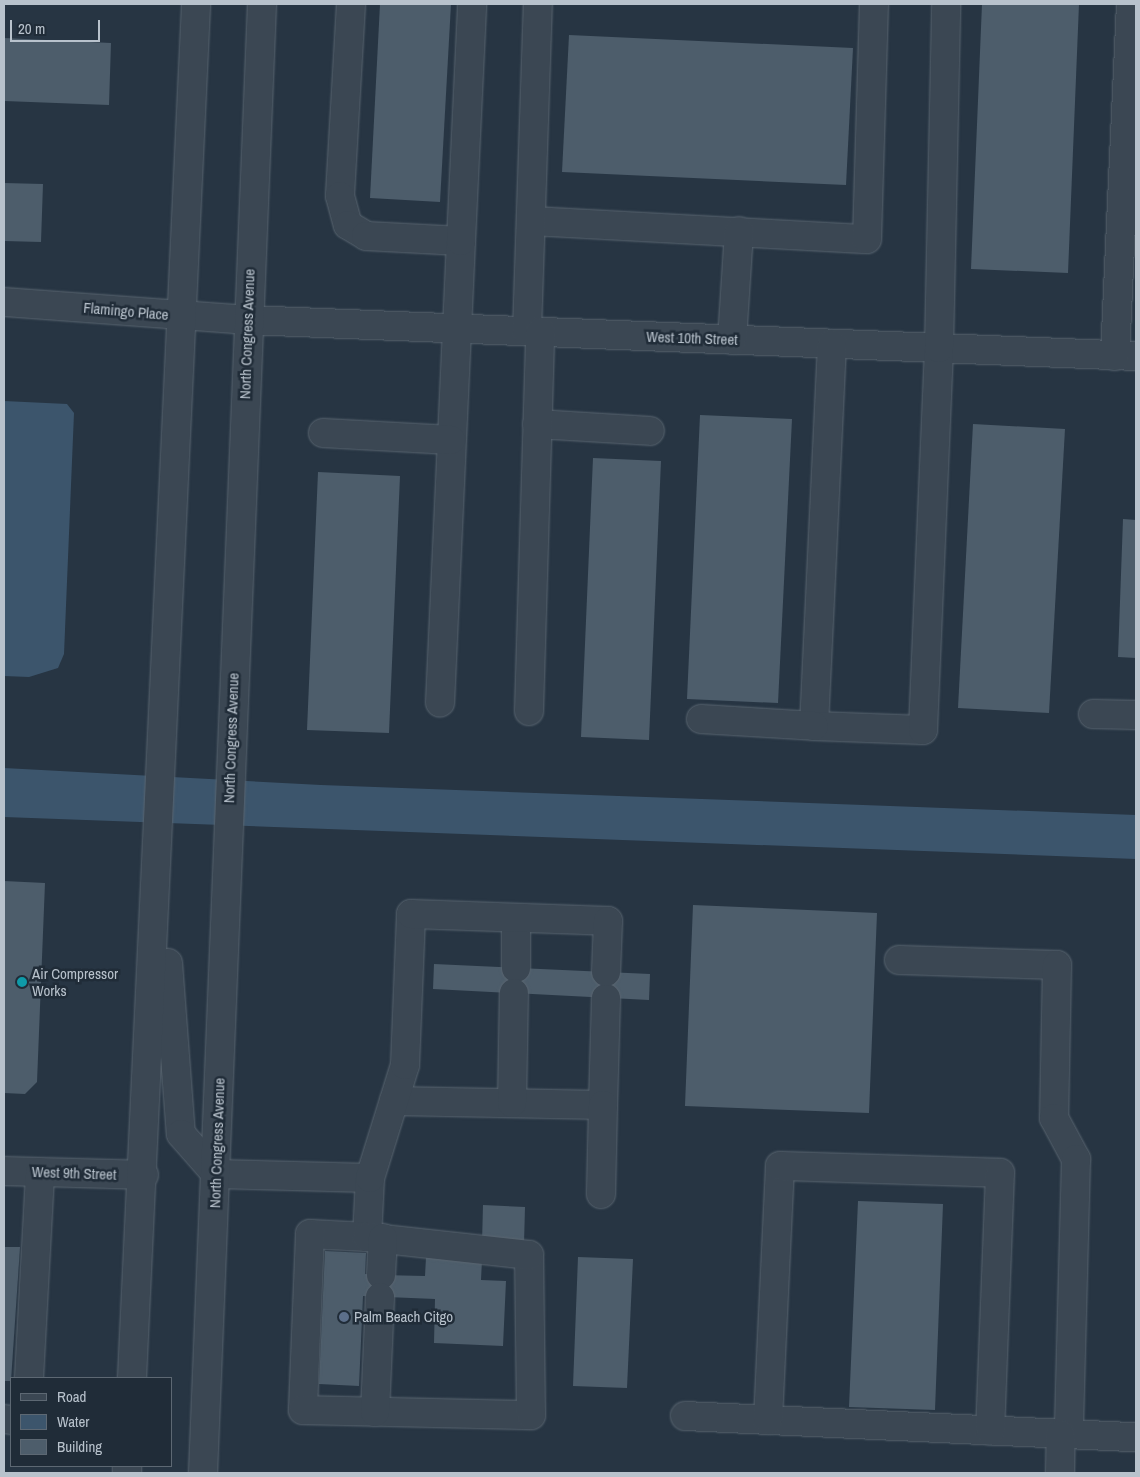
<!DOCTYPE html>
<style>
body{margin:0}
#map{position:relative;width:1140px;height:1477px;overflow:hidden;background:#273543;font-family:"Archivo Narrow",sans-serif}
div>[style]{position:absolute}
.water>*{inset:0;background:#3c556c}
.building>*{inset:0;background:#4d5d6b}
.roads{filter:drop-shadow(0 0 1px #596570) drop-shadow(0 0 1px #596570)}
.minor>*{height:28px;margin:-14px;padding:0 14px;transform-origin:14px;border-radius:14px;background:#3b4753}
.dots>*{width:14px;height:14px;translate:-50% -50%;box-sizing:border-box;border:2px solid #202c38;border-radius:50%}
span{translate:-50% -50%;white-space:nowrap;text-align:center;line-height:1.15;-webkit-text-stroke:5px #202c38;paint-order:stroke}
.street-label{font-size:15px;color:#b8c2cc}
.poi-label{font-size:15px;color:#b8c2cc}
.left{translate:0 -50%;text-align:left}
.frame{position:absolute;inset:0;border:5px solid #b8c2cc;pointer-events:none}
.legend{position:absolute;left:10px;top:1377px;width:162px;height:90px;box-sizing:border-box;background:#202c38;border:1px solid #5d6873;margin:0;padding:6px 9px;list-style:none;font-size:15px;color:#b8c2cc}
.legend li{display:flex;align-items:center;gap:10px;height:25px}
.legend b{width:25px;border:1px solid #5d6873}
.scale{position:absolute;left:10px;top:20px;width:90px;height:22px;box-sizing:border-box;border:2px solid #b8c2cc;border-top:0;padding-left:6px;font-size:15px;line-height:18px;white-space:nowrap;color:#b8c2cc;-webkit-text-stroke:4px #202c38;paint-order:stroke}
</style>
<div id="map">
<div class="water">
<div style="clip-path:polygon(4px 401px,67px 404px,74px 413px,64px 654px,58px 668px,29px 677px,4px 676px)"></div>
<div style="clip-path:polygon(4px 768px,321px 785px,1136px 815px,1136px 859px,4px 817px)"></div>
</div>
<div class="building">
<div style="clip-path:polygon(380px 4px,451px 4px,440px 202px,370px 198px)"></div>
<div style="clip-path:polygon(982px 4px,1079px 4px,1068px 273px,971px 269px)"></div>
<div style="clip-path:polygon(569px 35px,853px 48px,846px 185px,562px 172px)"></div>
<div style="clip-path:polygon(4px 38px,111px 43px,109px 105px,4px 101px)"></div>
<div style="clip-path:polygon(4px 183px,43px 184px,41px 242px,4px 241px)"></div>
<div style="clip-path:polygon(700px 415px,792px 419px,778px 703px,687px 699px)"></div>
<div style="clip-path:polygon(973px 424px,1065px 429px,1049px 713px,958px 708px)"></div>
<div style="clip-path:polygon(593px 458px,661px 461px,649px 740px,581px 737px)"></div>
<div style="clip-path:polygon(318px 472px,400px 476px,389px 733px,307px 730px)"></div>
<div style="clip-path:polygon(1123px 519px,1136px 520px,1136px 658px,1118px 657px)"></div>
<div style="clip-path:polygon(4px 881px,45px 883px,37px 1082px,25px 1094px,4px 1093px)"></div>
<div style="clip-path:polygon(693px 905px,877px 913px,869px 1113px,685px 1106px)"></div>
<div style="clip-path:polygon(434px 964px,650px 974px,649px 1000px,433px 989px)"></div>
<div style="clip-path:polygon(858px 1201px,943px 1204px,935px 1410px,849px 1407px)"></div>
<div style="clip-path:polygon(483px 1205px,525px 1207px,524px 1244px,482px 1243px)"></div>
<div style="clip-path:polygon(4px 1247px,20px 1247px,11px 1381px,4px 1381px)"></div>
<div style="clip-path:polygon(325px 1251px,366px 1253px,365px 1274px,381px 1275px,425px 1276px,426px 1257px,482px 1260px,481px 1280px,506px 1281px,503px 1346px,434px 1343px,435px 1299px,363px 1296px,359px 1386px,319px 1384px)"></div>
<div style="clip-path:polygon(578px 1257px,633px 1259px,627px 1388px,573px 1386px)"></div>
</div>
<div class="roads">
<div class="minor">
<div style="left:351px;top:4px;width:192px;rotate:93.3deg"></div>
<div style="left:340px;top:196px;width:30px;rotate:75deg"></div>
<div style="left:348px;top:225px;width:21px;rotate:31deg"></div>
<div style="left:366px;top:236px;width:95px;rotate:3deg"></div>
<div style="left:461px;top:241px;width:462px;rotate:92.6deg"></div>
<div style="left:532px;top:221px;width:335px;rotate:3.1deg"></div>
<div style="left:867px;top:239px;width:235px;rotate:-88.3deg"></div>
<div style="left:461px;top:241px;width:237px;rotate:-87.3deg"></div>
<div style="left:4px;top:302px;width:245px;rotate:4.2deg"></div>
<div style="left:248px;top:320px;width:889px;rotate:2.32deg"></div>
<div style="left:527px;top:331px;width:327px;rotate:-88.1deg"></div>
<div style="left:732px;top:340px;width:109px;rotate:-86.3deg"></div>
<div style="left:832px;top:344px;width:382px;rotate:92.7deg"></div>
<div style="left:814px;top:726px;width:109px;rotate:2.1deg"></div>
<div style="left:923px;top:730px;width:382px;rotate:-87.6deg"></div>
<div style="left:939px;top:348px;width:344px;rotate:-88.8deg"></div>
<div style="left:1115px;top:356px;width:352px;rotate:-87.4deg"></div>
<div style="left:537px;top:424px;width:113px;rotate:3.5deg"></div>
<div style="left:323px;top:433px;width:128px;rotate:3.1deg"></div>
<div style="left:529px;top:711px;width:379px;rotate:-88.3deg"></div>
<div style="left:1093px;top:714px;width:43px;rotate:1.3deg"></div>
<div style="left:701px;top:719px;width:113px;rotate:3.5deg"></div>
<div style="left:899px;top:960px;width:158px;rotate:1.8deg"></div>
<div style="left:1057px;top:965px;width:153px;rotate:91.1deg"></div>
<div style="left:1054px;top:1118px;width:47px;rotate:61.8deg"></div>
<div style="left:1076px;top:1159px;width:276px;rotate:91.5deg"></div>
<div style="left:168px;top:963px;width:171px;rotate:85.7deg"></div>
<div style="left:181px;top:1134px;width:53px;rotate:48.8deg"></div>
<div style="left:216px;top:1174px;width:154px;rotate:1.5deg"></div>
<div style="left:370px;top:1178px;width:59px;rotate:92.9deg"></div>
<div style="left:367px;top:1237px;width:57px;rotate:-177deg"></div>
<div style="left:310px;top:1234px;width:176px;rotate:92.3deg"></div>
<div style="left:303px;top:1410px;width:228px;rotate:1.3deg"></div>
<div style="left:531px;top:1415px;width:160px;rotate:-90.7deg"></div>
<div style="left:529px;top:1255px;width:163px;rotate:-173.7deg"></div>
<div style="left:516px;top:968px;width:50px;rotate:-90deg"></div>
<div style="left:394px;top:1101px;width:209px;rotate:1.1deg"></div>
<div style="left:603px;top:1105px;width:107px;rotate:-88.4deg"></div>
<div style="left:512px;top:1103px;width:110px;rotate:-89deg"></div>
<div style="left:4px;top:1171px;width:140px;rotate:1.6deg"></div>
<div style="left:370px;top:1178px;width:118px;rotate:-72.8deg"></div>
<div style="left:405px;top:1065px;width:151px;rotate:-87.7deg"></div>
<div style="left:411px;top:914px;width:197px;rotate:2deg"></div>
<div style="left:608px;top:921px;width:51px;rotate:92.2deg"></div>
<div style="left:601px;top:1194px;width:89px;rotate:-88.7deg"></div>
<div style="left:381px;top:1275px;width:37px;rotate:-87deg"></div>
<div style="left:29px;top:1378px;width:206px;rotate:-86.9deg"></div>
<div style="left:132px;top:1378px;width:1375px;rotate:-87.33deg"></div>
<div style="left:375px;top:1412px;width:115px;rotate:-87.5deg"></div>
<div style="left:685px;top:1416px;width:451px;rotate:2.7deg"></div>
<div style="left:4px;top:1419px;width:7px;rotate:8deg"></div>
<div style="left:768px;top:1420px;width:254px;rotate:-87.3deg"></div>
<div style="left:780px;top:1166px;width:220px;rotate:1.8deg"></div>
<div style="left:1000px;top:1173px;width:258px;rotate:92.2deg"></div>
<div style="left:127px;top:1473px;width:7px;rotate:-90deg"></div>
<div style="left:203px;top:1473px;width:1470px;rotate:-87.7deg"></div>
<div style="left:1060px;top:1473px;width:39px;rotate:-89deg"></div>
</div>
</div>
<div class="dots">
<div style="left:22px;top:982px;background:#0f9aa8"></div>
<div style="left:344px;top:1317px;background:#5c6f8a"></div>
</div>
<div class="street-label">
<span style="left:126px;top:311px;rotate:5deg">Flamingo Place</span>
<span style="left:247px;top:334px;rotate:-88deg">North Congress Avenue</span>
<span style="left:692px;top:338px;rotate:2deg">West 10th Street</span>
<span style="left:231px;top:738px;rotate:-88deg">North Congress Avenue</span>
<span style="left:217px;top:1143px;rotate:-88deg">North Congress Avenue</span>
<span style="left:74px;top:1173px;rotate:2deg">West 9th Street</span>
</div>
<div class="poi-label">
<span class="left" style="left:32px;top:982px">Air Compressor<br>Works</span>
<span class="left" style="left:354px;top:1317px">Palm Beach Citgo</span>
</div>
<div class="frame"></div>
<ul class="legend">
<li><b style="height:6px;background:#3b4753"></b>Road</li>
<li><b style="height:14px;background:#3c556c"></b>Water</li>
<li><b style="height:14px;background:#4d5d6b"></b>Building</li>
</ul>
<div class="scale">20 m</div>
</div>
